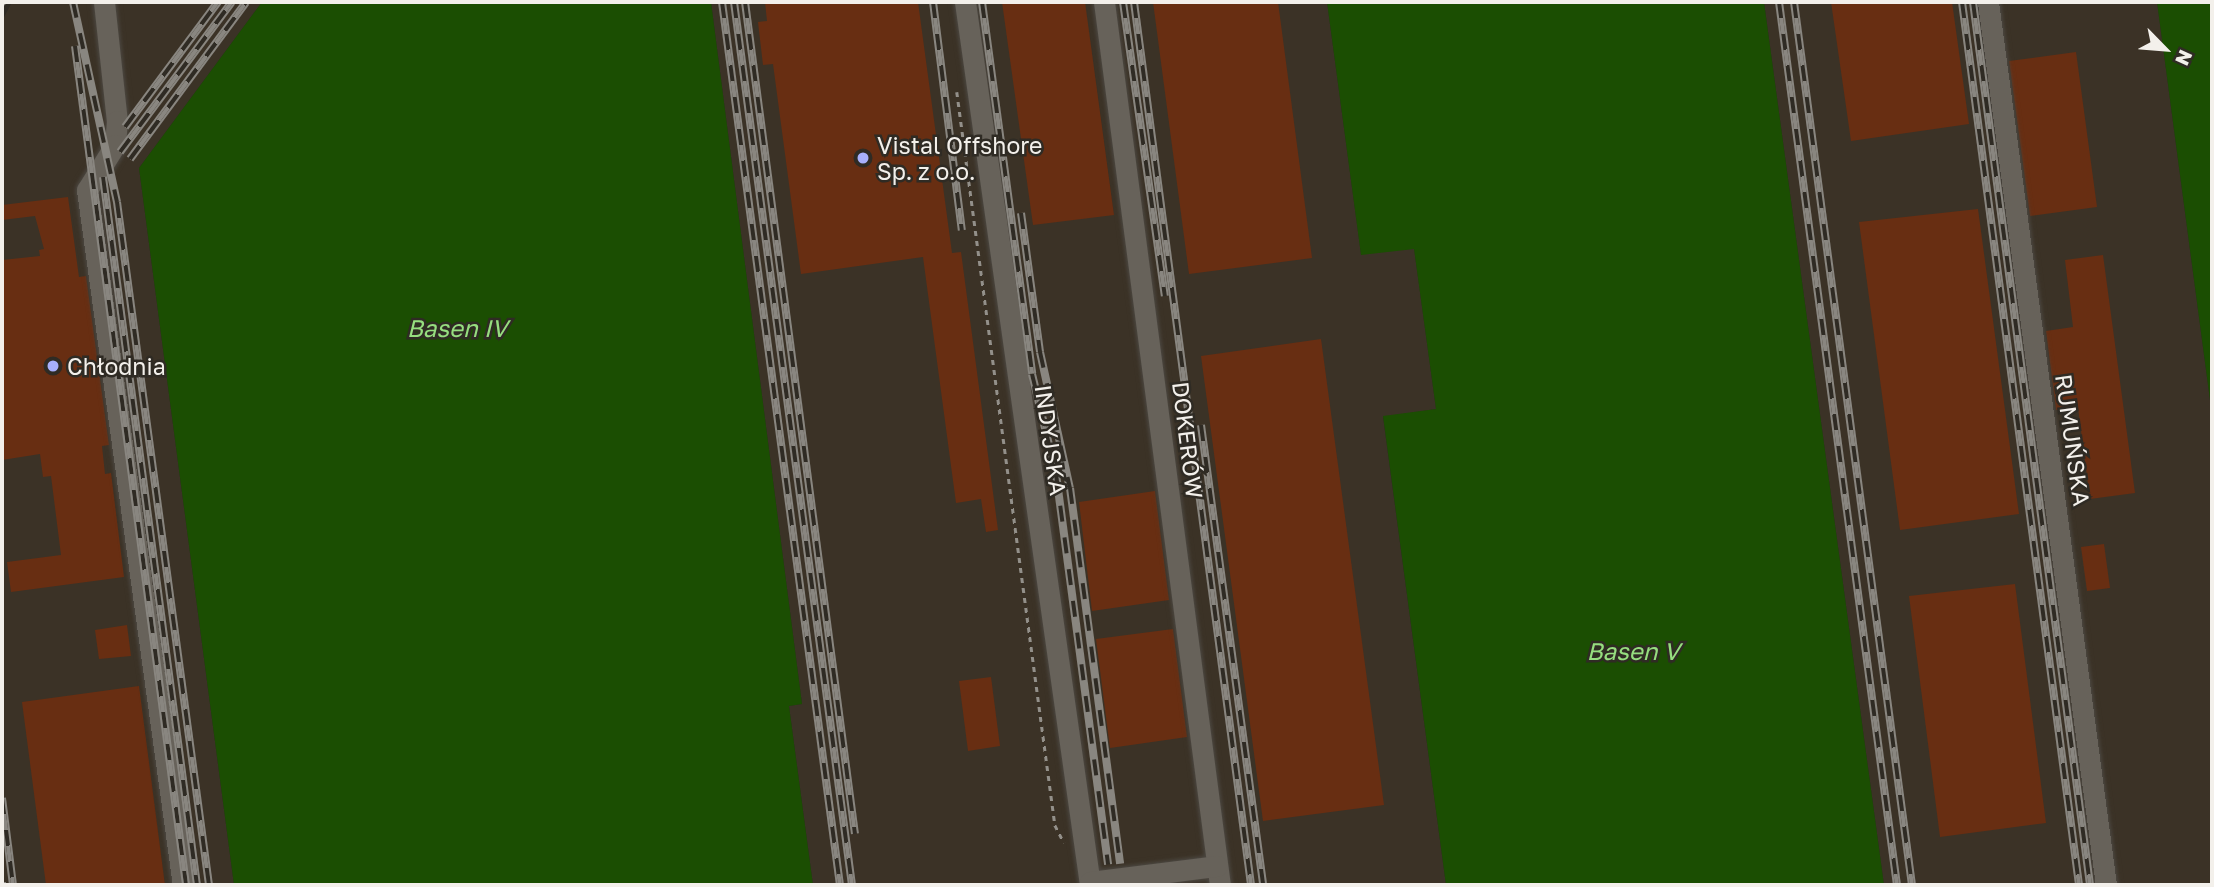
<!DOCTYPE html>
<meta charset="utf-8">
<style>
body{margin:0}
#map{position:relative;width:2214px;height:887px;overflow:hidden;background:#2f2b24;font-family:"Golos Text",sans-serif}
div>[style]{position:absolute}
.built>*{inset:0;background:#3b3226}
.water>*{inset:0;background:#1b4e02}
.building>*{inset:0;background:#682e12}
.path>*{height:2.5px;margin-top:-1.25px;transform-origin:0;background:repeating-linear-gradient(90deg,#93908a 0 5px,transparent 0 10px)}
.roads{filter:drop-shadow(0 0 2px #4c4842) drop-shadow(0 0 2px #4c4842)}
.minor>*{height:21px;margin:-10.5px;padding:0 10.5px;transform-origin:10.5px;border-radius:10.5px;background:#67625a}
.rail>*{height:8px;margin-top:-4px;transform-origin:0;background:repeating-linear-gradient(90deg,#2f2b24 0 16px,#898680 0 32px);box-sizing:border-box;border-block:2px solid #898680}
.dots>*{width:19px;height:19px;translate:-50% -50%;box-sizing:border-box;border:4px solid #2f2b24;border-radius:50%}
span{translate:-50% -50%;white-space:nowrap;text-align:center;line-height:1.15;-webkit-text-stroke:5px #2f2b24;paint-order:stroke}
.poi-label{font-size:23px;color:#f3f0eb}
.left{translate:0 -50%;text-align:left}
.street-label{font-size:23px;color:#f3f0eb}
.water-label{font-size:24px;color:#96de7f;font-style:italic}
.frame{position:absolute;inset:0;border:4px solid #f3f0eb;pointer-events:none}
.north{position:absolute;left:2130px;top:14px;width:70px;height:70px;-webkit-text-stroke:5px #2f2b24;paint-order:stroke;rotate:115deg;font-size:19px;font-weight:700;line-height:28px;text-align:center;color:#f3f0eb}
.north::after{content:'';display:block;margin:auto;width:24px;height:32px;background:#f3f0eb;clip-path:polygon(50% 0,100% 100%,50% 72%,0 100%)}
</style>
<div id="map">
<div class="built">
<div style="clip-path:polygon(12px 2px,262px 2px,139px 168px,234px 885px,2px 885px,2px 21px)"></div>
<div style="clip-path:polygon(711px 2px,1327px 2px,1361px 254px,1414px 248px,1436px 409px,1383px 417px,1446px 885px,813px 885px,789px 706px,802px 704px)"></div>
<div style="clip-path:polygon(1764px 2px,1977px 2px,2085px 796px,1991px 2px,2157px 2px,2212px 415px,2212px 885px,1884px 885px)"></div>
</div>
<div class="water">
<div style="clip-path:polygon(262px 2px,711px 2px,802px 704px,789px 706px,813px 885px,234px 885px,139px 168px)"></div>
<div style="clip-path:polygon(1327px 2px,1764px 2px,1884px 885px,1446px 885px,1383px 416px,1436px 409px,1414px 249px,1361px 255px)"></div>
<div style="clip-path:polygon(2157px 2px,2212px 2px,2212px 415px)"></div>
</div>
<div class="building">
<div style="clip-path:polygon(765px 2px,918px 2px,952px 253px,961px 252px,998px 530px,986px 532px,981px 499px,956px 503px,923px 257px,801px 274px,773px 64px,763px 65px,758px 22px,767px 21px)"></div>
<div style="clip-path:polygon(1002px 2px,1085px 2px,1114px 215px,1033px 225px)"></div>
<div style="clip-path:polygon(1153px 2px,1278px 2px,1312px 258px,1189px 274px)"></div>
<div style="clip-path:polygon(1831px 2px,1952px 2px,1969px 124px,1851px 141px)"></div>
<div style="clip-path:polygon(2076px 52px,2097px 207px,2030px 216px,2009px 61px)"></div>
<div style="clip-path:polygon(68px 197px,79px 277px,86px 276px,109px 445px,102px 446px,105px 474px,111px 473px,124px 577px,11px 592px,7px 562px,61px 555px,51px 476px,43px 477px,40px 454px,2px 460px,2px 260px,40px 256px,39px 250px,44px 249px,35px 216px,2px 220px,2px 205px)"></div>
<div style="clip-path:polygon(1978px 209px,2019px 514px,1900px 530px,1859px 222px)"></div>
<div style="clip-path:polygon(2103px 255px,2135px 493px,2090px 499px,2078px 408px,2056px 410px,2046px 331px,2073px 327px,2065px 260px)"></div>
<div style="clip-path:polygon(1321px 339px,1384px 805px,1263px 821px,1201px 356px)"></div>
<div style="clip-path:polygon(1155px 491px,1169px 600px,1092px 611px,1079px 502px)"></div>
<div style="clip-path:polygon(2104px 544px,2110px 588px,2087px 591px,2081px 547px)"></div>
<div style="clip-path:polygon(2015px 584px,2046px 823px,1940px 837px,1909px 596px)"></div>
<div style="clip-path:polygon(127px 625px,131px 656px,99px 659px,95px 630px)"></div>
<div style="clip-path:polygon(1173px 629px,1187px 737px,1110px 748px,1096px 639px)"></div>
<div style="clip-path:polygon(991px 677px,1000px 746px,968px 751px,959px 681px)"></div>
<div style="clip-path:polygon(139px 686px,165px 885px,46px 885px,22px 702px)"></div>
</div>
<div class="path">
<div style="left:2px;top:5px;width:4px;rotate:-45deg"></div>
<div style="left:957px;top:92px;width:740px;rotate:82.38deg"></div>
<div style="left:1055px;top:825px;width:20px;rotate:63deg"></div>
</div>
<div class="roads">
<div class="minor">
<div style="left:104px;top:2px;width:120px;rotate:83.8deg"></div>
<div style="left:117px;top:121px;width:24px;rotate:95deg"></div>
<div style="left:115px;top:145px;width:53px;rotate:121.9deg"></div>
<div style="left:87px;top:190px;width:702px;rotate:82.14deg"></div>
<div style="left:965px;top:2px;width:892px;rotate:81.94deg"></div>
<div style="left:1104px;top:2px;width:891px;rotate:82.52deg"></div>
<div style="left:1988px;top:2px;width:891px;rotate:82.39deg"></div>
<div style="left:1090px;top:882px;width:128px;rotate:-7.2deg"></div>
</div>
</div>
<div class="rail">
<div style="left:73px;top:2px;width:205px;rotate:77.6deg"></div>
<div style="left:117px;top:202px;width:689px;rotate:82.33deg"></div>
<div style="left:722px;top:2px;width:891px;rotate:82.39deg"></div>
<div style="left:734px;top:2px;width:891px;rotate:82.39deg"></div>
<div style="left:745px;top:2px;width:839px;rotate:82.47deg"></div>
<div style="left:933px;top:2px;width:230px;rotate:82.8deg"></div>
<div style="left:982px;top:2px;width:375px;rotate:82.3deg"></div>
<div style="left:1032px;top:374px;width:103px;rotate:76.5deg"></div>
<div style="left:1056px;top:474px;width:394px;rotate:82.4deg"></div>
<div style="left:1123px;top:2px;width:297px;rotate:81.9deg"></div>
<div style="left:1134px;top:2px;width:891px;rotate:82.45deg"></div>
<div style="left:1779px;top:2px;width:891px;rotate:82.39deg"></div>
<div style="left:1794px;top:2px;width:891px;rotate:82.39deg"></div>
<div style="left:1962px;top:2px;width:891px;rotate:82.45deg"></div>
<div style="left:1973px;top:2px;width:891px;rotate:82.45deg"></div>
<div style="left:75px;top:46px;width:846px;rotate:82.46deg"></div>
<div style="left:125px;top:127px;width:156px;rotate:-53.4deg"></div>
<div style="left:120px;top:152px;width:187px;rotate:-53.3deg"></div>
<div style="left:130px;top:159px;width:195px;rotate:-53.5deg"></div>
<div style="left:103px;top:177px;width:714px;rotate:82.44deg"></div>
<div style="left:1021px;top:213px;width:140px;rotate:82.2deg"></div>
<div style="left:1040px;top:352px;width:139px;rotate:77.6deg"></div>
<div style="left:1070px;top:488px;width:379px;rotate:82.4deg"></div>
<div style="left:1201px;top:425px;width:464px;rotate:82.3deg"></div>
<div style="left:2px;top:798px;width:88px;rotate:82.8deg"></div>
<div style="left:2px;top:882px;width:3px;rotate:90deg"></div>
</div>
<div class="dots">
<div style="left:863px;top:158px;background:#a8b0fc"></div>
<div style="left:53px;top:366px;background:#a8b0fc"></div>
</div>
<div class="poi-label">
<span class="left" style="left:877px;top:158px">Vistal Offshore<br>Sp. z o.o.</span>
<span class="left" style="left:67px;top:366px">Chłodnia</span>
</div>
<div class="street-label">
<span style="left:1051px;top:440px;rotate:82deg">INDYJSKA</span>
<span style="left:1188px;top:440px;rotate:83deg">DOKERÓW</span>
<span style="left:2073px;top:440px;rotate:82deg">RUMUŃSKA</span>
</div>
<div class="water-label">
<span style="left:457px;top:328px">Basen IV</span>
<span style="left:1633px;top:651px">Basen V</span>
</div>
<div class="frame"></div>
<div class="north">N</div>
</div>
